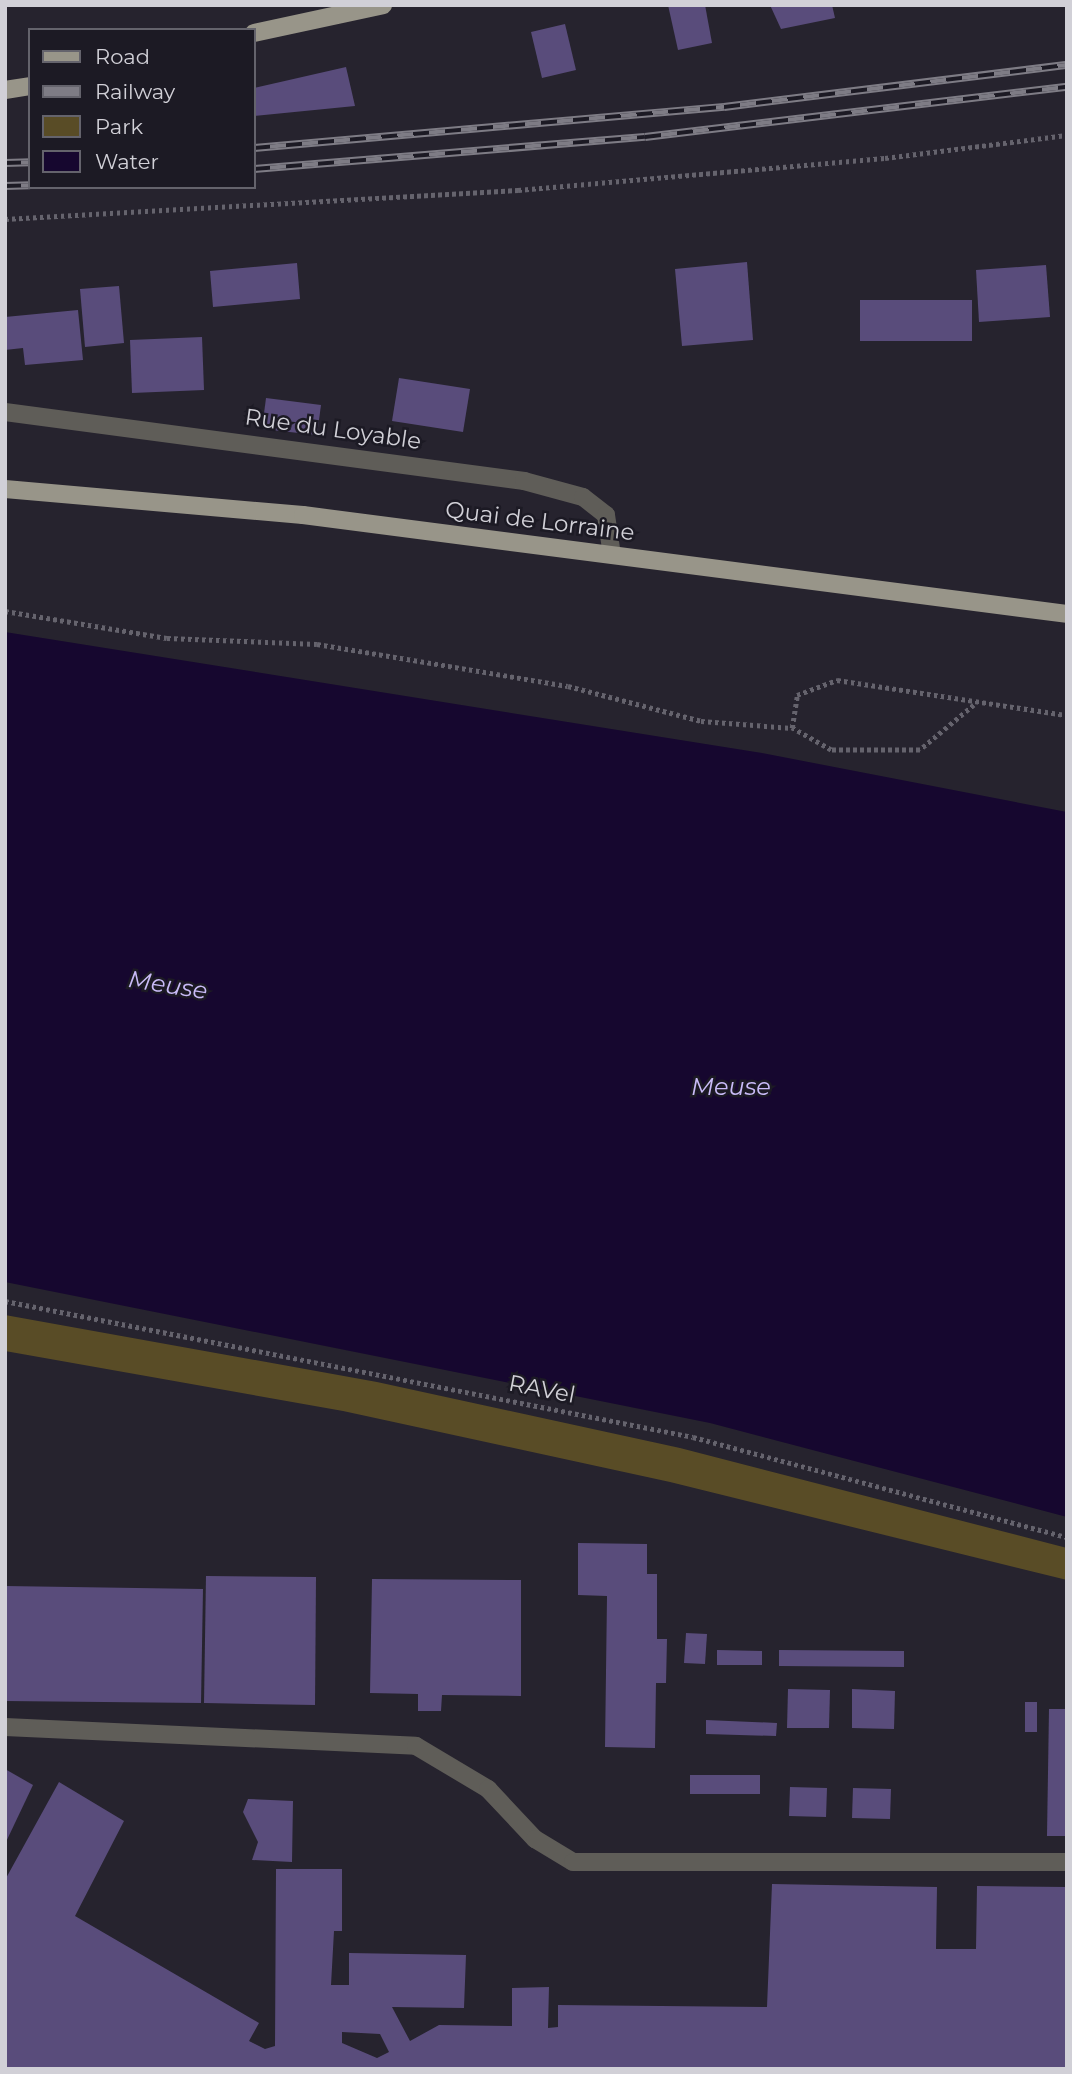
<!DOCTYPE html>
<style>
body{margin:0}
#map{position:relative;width:1072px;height:2074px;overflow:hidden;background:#26232e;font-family:Montserrat,sans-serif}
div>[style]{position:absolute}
.green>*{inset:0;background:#594c26}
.water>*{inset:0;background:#16072f}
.building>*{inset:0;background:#594c7b}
.path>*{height:4.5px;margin-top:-2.25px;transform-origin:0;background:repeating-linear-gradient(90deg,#65636d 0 3.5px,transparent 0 7px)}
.minor>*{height:18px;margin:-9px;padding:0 9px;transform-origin:9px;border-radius:9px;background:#5f5d58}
.major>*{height:18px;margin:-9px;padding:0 9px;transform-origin:9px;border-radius:9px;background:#989589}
.rail>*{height:8px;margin-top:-4px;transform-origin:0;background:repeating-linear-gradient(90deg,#1c1a24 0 16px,#7e7c85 0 32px);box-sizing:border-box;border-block:2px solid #7e7c85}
span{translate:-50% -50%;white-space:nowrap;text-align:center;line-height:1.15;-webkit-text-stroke:5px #1c1a24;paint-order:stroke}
.street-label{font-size:23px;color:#d1d0d7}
.water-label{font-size:24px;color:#c9bbf7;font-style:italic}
.frame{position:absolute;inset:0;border:7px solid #d1d0d7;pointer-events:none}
.legend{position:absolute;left:28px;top:28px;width:228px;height:161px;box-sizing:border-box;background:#1c1a24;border:2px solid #64636c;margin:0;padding:9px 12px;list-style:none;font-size:21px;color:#d1d0d7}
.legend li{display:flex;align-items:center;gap:14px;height:35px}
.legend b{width:35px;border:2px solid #64636c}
</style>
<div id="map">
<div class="green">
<div style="clip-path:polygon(5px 1315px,377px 1382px,680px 1448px,1067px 1548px,1067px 1580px,670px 1482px,343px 1411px,5px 1351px)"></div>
</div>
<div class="water">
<div style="clip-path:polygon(5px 632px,762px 753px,1067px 812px,1067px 1517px,710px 1423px,5px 1282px)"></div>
</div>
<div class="building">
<div style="clip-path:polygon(668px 5px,705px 5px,712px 43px,678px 50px)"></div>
<div style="clip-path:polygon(770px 5px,832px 5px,835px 18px,781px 29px)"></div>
<div style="clip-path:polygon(565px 24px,576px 70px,542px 78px,531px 32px)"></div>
<div style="clip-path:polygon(346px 67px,355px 106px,254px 116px,254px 88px)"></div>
<div style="clip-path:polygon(747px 262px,753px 340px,682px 346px,675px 269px)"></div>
<div style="clip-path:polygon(297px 263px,300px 299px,213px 307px,210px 271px)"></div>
<div style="clip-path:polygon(1046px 265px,1050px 317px,979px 322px,976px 270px)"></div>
<div style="clip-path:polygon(119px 286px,124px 343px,85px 347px,80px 289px)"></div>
<div style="clip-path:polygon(860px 300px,972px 300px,972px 341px,860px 341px)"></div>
<div style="clip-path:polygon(78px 310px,83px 360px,25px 365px,23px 348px,5px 350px,5px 317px)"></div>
<div style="clip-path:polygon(202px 337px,204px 390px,132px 393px,130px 340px)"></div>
<div style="clip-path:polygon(399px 378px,470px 389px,463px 432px,392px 421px)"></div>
<div style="clip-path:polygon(266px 398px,321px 405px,317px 435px,262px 429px)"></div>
<div style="clip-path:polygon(578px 1543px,647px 1544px,647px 1574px,657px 1574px,657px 1639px,667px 1639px,666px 1683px,656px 1683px,655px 1748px,605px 1747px,607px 1596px,578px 1595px)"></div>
<div style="clip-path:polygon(206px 1576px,316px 1577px,315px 1705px,204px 1703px)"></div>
<div style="clip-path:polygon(372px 1579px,521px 1580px,521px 1696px,442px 1695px,441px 1711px,418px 1711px,418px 1694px,370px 1693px)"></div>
<div style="clip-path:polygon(5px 1586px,203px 1589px,201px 1703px,5px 1701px)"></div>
<div style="clip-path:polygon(686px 1633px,707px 1634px,705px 1664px,684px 1663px)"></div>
<div style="clip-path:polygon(717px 1650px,762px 1651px,762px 1665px,717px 1665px)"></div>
<div style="clip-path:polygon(779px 1650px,904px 1651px,904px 1667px,779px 1666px)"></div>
<div style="clip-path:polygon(788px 1689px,830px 1690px,829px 1728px,787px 1728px)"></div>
<div style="clip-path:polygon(852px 1689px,895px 1691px,894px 1729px,852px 1728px)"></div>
<div style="clip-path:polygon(1025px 1702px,1037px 1702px,1037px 1732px,1025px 1732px)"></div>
<div style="clip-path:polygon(1049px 1709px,1067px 1709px,1067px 1836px,1047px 1836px)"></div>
<div style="clip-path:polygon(706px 1720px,777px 1723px,776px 1736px,706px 1734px)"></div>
<div style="clip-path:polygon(5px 1769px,33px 1785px,5px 1844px)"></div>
<div style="clip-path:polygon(690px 1775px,760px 1775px,760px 1794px,690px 1794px)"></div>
<div style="clip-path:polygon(evenodd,59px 1782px,124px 1821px,75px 1916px,259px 2023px,249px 2041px,265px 2049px,275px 2046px,276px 1869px,342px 1869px,342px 1931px,334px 1931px,331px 1985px,349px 1985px,349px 1953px,466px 1955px,464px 2008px,392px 2007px,410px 2041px,439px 2025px,512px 2026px,512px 1988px,549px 1987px,548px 2028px,558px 2027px,558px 2005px,767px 2007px,772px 1884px,937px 1887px,936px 1949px,976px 1949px,977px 1886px,1067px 1887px,1067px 2069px,5px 2069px,5px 1880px,59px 1782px,342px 2032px,380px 2034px,389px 2052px,377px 2058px,342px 2043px,342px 2032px)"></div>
<div style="clip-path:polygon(790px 1787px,827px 1788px,826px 1817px,789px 1816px)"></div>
<div style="clip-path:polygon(853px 1788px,891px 1789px,890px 1819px,852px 1818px)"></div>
<div style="clip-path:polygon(248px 1799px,293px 1801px,292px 1862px,252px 1860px,258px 1842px,243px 1812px)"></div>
</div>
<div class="path">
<div style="left:5px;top:219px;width:514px;rotate:-3.24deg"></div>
<div style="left:518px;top:190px;width:368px;rotate:-5deg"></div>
<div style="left:885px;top:158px;width:183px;rotate:-7.2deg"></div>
<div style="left:5px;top:611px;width:164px;rotate:9.5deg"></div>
<div style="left:167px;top:638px;width:150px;rotate:2.3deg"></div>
<div style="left:317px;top:644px;width:254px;rotate:9.5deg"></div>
<div style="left:568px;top:686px;width:138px;rotate:14.7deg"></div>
<div style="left:701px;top:721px;width:91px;rotate:4.4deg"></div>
<div style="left:974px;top:705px;width:70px;rotate:140.2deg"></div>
<div style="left:920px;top:750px;width:89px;rotate:180deg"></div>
<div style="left:831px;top:750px;width:45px;rotate:-150.6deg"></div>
<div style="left:792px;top:728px;width:33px;rotate:-81deg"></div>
<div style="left:797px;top:695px;width:43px;rotate:-20.6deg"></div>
<div style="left:837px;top:680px;width:233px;rotate:8.7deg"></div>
<div style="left:5px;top:1301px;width:701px;rotate:11.18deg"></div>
<div style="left:693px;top:1437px;width:387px;rotate:15deg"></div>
</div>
<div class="minor">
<div style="left:5px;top:412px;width:524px;rotate:7.57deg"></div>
<div style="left:524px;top:481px;width:61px;rotate:15.2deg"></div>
<div style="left:583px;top:497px;width:29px;rotate:38deg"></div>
<div style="left:606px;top:515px;width:40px;rotate:81.5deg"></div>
<div style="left:5px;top:1727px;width:411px;rotate:2.6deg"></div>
<div style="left:416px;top:1746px;width:84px;rotate:30.8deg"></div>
<div style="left:488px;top:1789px;width:69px;rotate:46.8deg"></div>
<div style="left:535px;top:1839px;width:44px;rotate:31.2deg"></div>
<div style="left:573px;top:1862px;width:494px"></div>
</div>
<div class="major">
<div style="left:254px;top:33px;width:132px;rotate:-12.2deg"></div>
<div style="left:5px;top:90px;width:25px;rotate:-9deg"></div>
<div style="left:5px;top:489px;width:299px;rotate:5deg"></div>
<div style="left:303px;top:515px;width:770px;rotate:7.38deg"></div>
</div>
<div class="rail">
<div style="left:254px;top:148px;width:472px;rotate:-5deg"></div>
<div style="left:724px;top:107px;width:346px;rotate:-7deg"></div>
<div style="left:5px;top:163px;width:25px;rotate:-2deg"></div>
<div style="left:254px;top:169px;width:392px;rotate:-4.7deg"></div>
<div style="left:645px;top:137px;width:425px;rotate:-6.8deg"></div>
<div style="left:5px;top:186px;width:25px;rotate:-2deg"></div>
</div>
<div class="street-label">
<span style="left:333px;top:429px;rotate:8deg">Rue du Loyable</span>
<span style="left:540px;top:521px;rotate:7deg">Quai de Lorraine</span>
<span style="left:542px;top:1389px;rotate:11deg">RAVel</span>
</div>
<div class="water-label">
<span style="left:168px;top:985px;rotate:9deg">Meuse</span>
<span style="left:731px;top:1087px">Meuse</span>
</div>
<div class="frame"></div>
<ul class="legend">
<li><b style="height:9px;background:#989589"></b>Road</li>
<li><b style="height:9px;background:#7e7c85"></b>Railway</li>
<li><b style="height:19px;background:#594c26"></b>Park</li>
<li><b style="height:19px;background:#16072f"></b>Water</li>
</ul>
</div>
